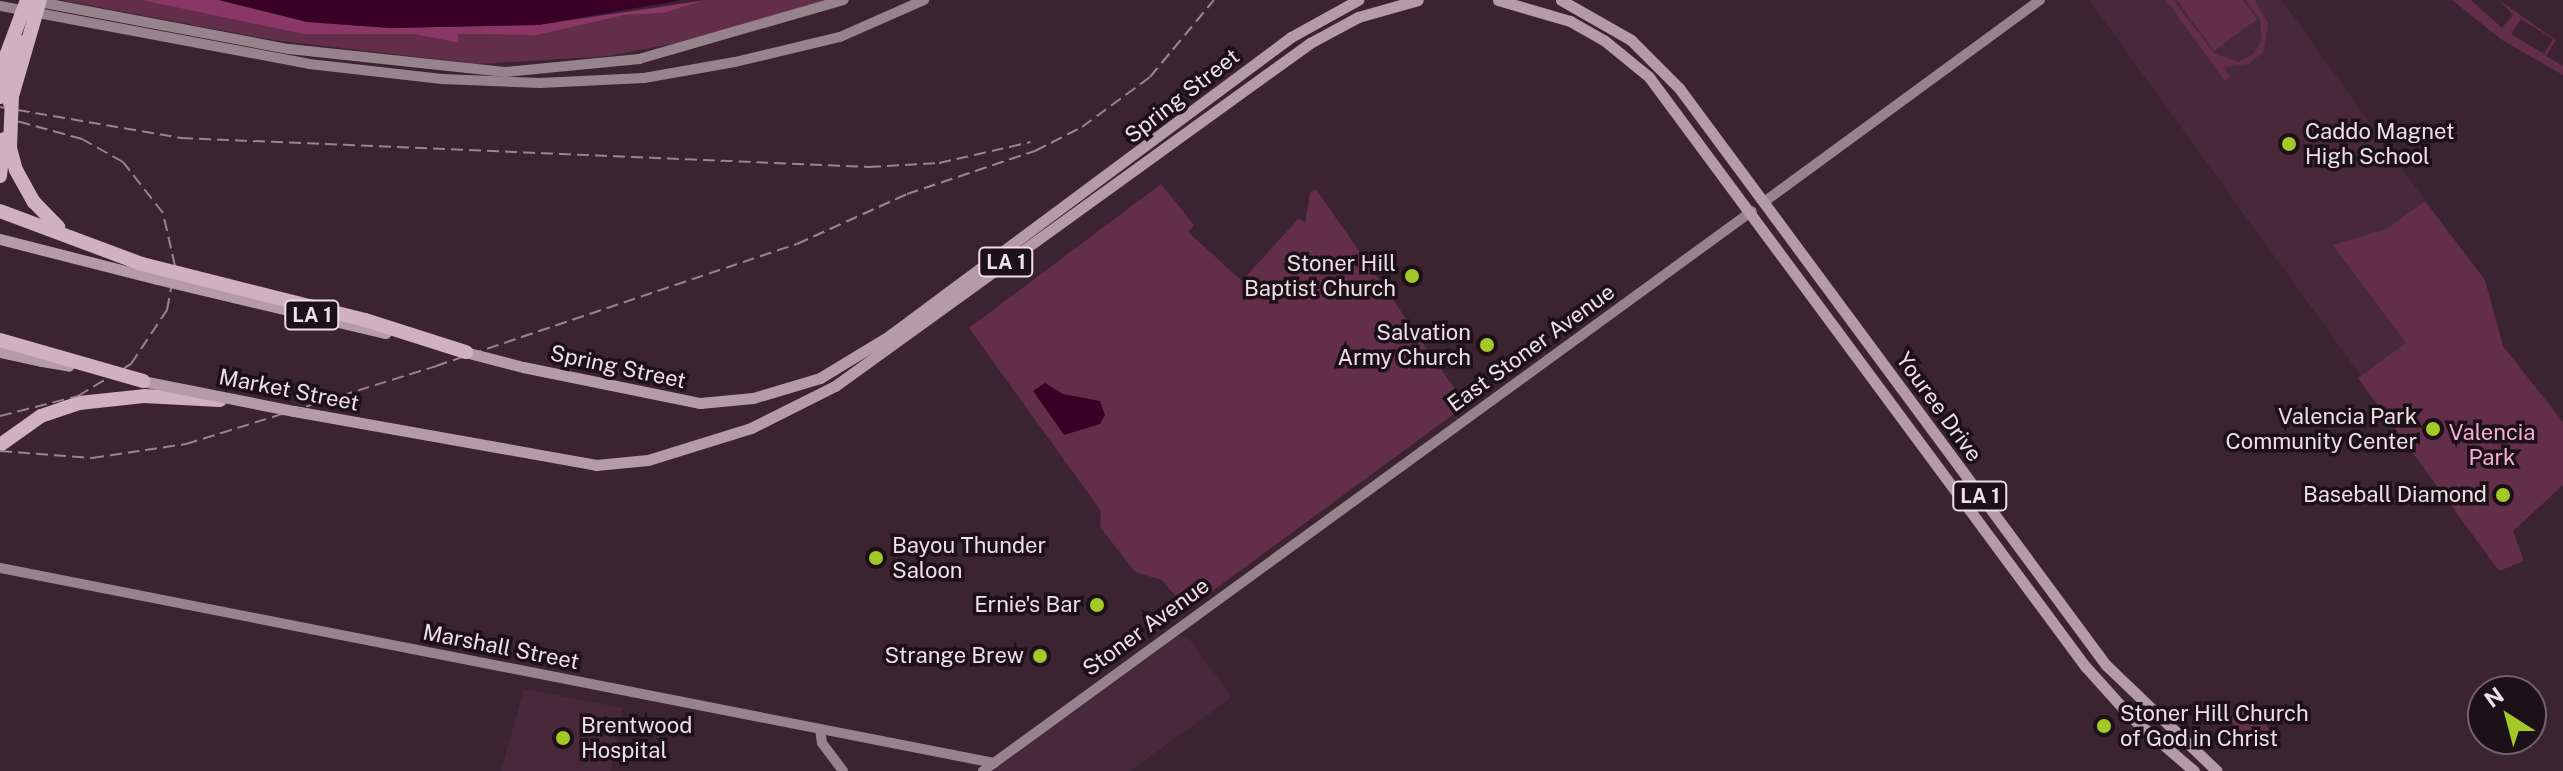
<!DOCTYPE html>
<style>
body{margin:0}
#map{position:relative;width:2563px;height:771px;overflow:hidden;background:#3b2430;font-family:"Public Sans",sans-serif}
div>[style]{position:absolute}
.built>*{inset:0;background:#472939}
.green>*{inset:0;background:#632e4a}
.forest>*{inset:0;background:#8a3765}
.water>*{inset:0;background:#3b0025}
.secondary>*{height:10px;margin:-5px;padding:0 5px;transform-origin:5px;border-radius:5px;background:#97838c}
.primary>*{height:11px;margin:-5.5px;padding:0 5.5px;transform-origin:5.5px;border-radius:5.5px;background:#b59ba7}
.highway>*{height:14px;margin:-7px;padding:0 7px;transform-origin:7px;border-radius:7px;background:#d0b1bf}
.rail>*{height:2px;margin-top:-1px;transform-origin:0;background:repeating-linear-gradient(90deg,#98848e 0 12px,transparent 0 18px)}
.primary-bridge>*{height:11px;margin:-5.5px;padding:0 5.5px;transform-origin:5.5px;border-radius:5.5px;background:#b59ba7}
.highway-bridge>*{height:14px;margin:-7px;padding:0 7px;transform-origin:7px;border-radius:7px;background:#d0b1bf}
.dots>*{width:22px;height:22px;translate:-50% -50%;box-sizing:border-box;border:4px solid #1c1116;border-radius:50%}
span{translate:-50% -50%;white-space:nowrap;text-align:center;line-height:1.15;-webkit-text-stroke:7px #1c1116;paint-order:stroke}
.shield-label span{padding:2px 6px;background:#1c1116;border:2px solid;border-radius:6px;-webkit-text-stroke-width:0}
.shield-label{font-size:20px;color:#efdfe6;font-weight:700}
.street-label{font-size:22px;color:#efdfe6}
.poi-label{font-size:22px;color:#efdfe6}
.left{translate:0 -50%;text-align:left}
.right{translate:-100% -50%;text-align:right}
.park-label{font-size:22px;color:#f7b0d2}
.north{position:absolute;left:2467px;top:675px;width:80px;height:80px;box-sizing:border-box;background:#1c1116;border:2px solid #706369;border-radius:50%;rotate:324deg;font-size:22px;font-weight:700;line-height:32px;text-align:center;color:#efdfe6}
.north::after{content:'';display:block;margin:auto;width:28px;height:36px;background:#a2c928;clip-path:polygon(50% 0,100% 100%,50% 72%,0 100%)}
</style>
<div id="map">
<div class="built">
<div style="clip-path:polygon(2089px 0,2282px 0,2425px 201px,2386px 229px,2406px 343px,2361px 376px)"></div>
<div style="clip-path:polygon(1179px 635px,1190px 640px,1230px 694px,1228px 700px,1130px 771px,992px 771px)"></div>
<div style="clip-path:polygon(524px 689px,623px 708px,611px 771px,501px 771px)"></div>
</div>
<div class="green">
<div style="clip-path:polygon(61px 0,141px 0,303px 34px,414px 34px,459px 43px,457px 34px,537px 35px,625px 15px,664px 13px,706px 0,826px 0,677px 43px,608px 56px,479px 64px,273px 40px)"></div>
<div style="clip-path:polygon(2166px 0,2173px 0,2214px 53px,2238px 62px,2253px 54px,2262px 40px,2260px 20px,2246px 0,2255px 0,2268px 23px,2264px 51px,2249px 64px,2223px 67px,2230px 77px,2225px 81px)"></div>
<div style="clip-path:polygon(2177px 0,2243px 0,2257px 19px,2214px 51px)"></div>
<div style="clip-path:polygon(evenodd,2452px 0,2471px 0,2502px 28px,2513px 15px,2499px 0,2556px 40px,2546px 56px,2563px 66px,2563px 75px,2502px 40px,2452px 0,2521px 19px,2553px 39px,2544px 54px,2511px 34px,2521px 19px)"></div>
<div style="clip-path:polygon(1161px 184px,1194px 225px,1188px 232px,1242px 281px,1299px 218px,1305px 223px,1310px 193px,1316px 189px,1466px 405px,1192px 606px,1184px 606px,1162px 580px,1135px 572px,1100px 527px,1101px 511px,969px 328px)"></div>
<div style="clip-path:polygon(2425px 201px,2485px 280px,2503px 346px,2563px 422px,2563px 485px,2513px 531px,2524px 561px,2499px 571px,2358px 378px,2406px 343px,2333px 245px,2386px 229px)"></div>
<div style="clip-path:polygon(2251px 704px,2272px 733px,2250px 748px,2229px 719px)"></div>
</div>
<div class="forest">
<div style="clip-path:polygon(141px 0,219px 0,307px 22px,390px 28px,538px 25px,706px 0,664px 13px,625px 15px,537px 35px,458px 34px,459px 43px,414px 34px,303px 34px)"></div>
</div>
<div class="water">
<div style="clip-path:polygon(219px 0,682px 0,538px 25px,390px 28px,308px 22px)"></div>
<div style="clip-path:polygon(1045px 383px,1063px 394px,1100px 401px,1105px 415px,1100px 424px,1064px 435px,1033px 391px)"></div>
</div>
<div class="secondary">
<div style="left:34px;top:1px;width:259px;rotate:10.7deg"></div>
<div style="left:289px;top:49px;width:217px;rotate:6.1deg"></div>
<div style="left:505px;top:72px;width:135px;rotate:-5.5deg"></div>
<div style="left:639px;top:59px;width:213px;rotate:-16.1deg"></div>
<div style="left:0;top:6px;width:314px;rotate:10.6deg"></div>
<div style="left:309px;top:64px;width:134px;rotate:6.4deg"></div>
<div style="left:442px;top:79px;width:98px;rotate:2.3deg"></div>
<div style="left:540px;top:83px;width:104px;rotate:-2.8deg"></div>
<div style="left:644px;top:78px;width:92px;rotate:-10deg"></div>
<div style="left:735px;top:62px;width:108px;rotate:-13.4deg"></div>
<div style="left:840px;top:37px;width:92px;rotate:-23.8deg"></div>
<div style="left:1764px;top:202px;width:342px;rotate:-36.2deg"></div>
<div style="left:0;top:568px;width:1013px;rotate:11.1deg"></div>
<div style="left:820px;top:729px;width:14px;rotate:82deg"></div>
<div style="left:822px;top:743px;width:35px;rotate:53deg"></div>
<div style="left:983px;top:771px;width:951px;rotate:-36.06deg"></div>
</div>
<div class="primary">
<div style="left:1498px;top:0;width:75px;rotate:16.3deg"></div>
<div style="left:1570px;top:21px;width:40px;rotate:29.7deg"></div>
<div style="left:1605px;top:41px;width:57px;rotate:39.3deg"></div>
<div style="left:1649px;top:77px;width:733px;rotate:53.49deg"></div>
<div style="left:2085px;top:666px;width:69px;rotate:48deg"></div>
<div style="left:2131px;top:717px;width:83px;rotate:40.6deg"></div>
<div style="left:1561px;top:0;width:81px;rotate:29.7deg"></div>
<div style="left:1631px;top:40px;width:68px;rotate:45deg"></div>
<div style="left:1679px;top:88px;width:718px;rotate:53.5deg"></div>
<div style="left:2106px;top:665px;width:153px;rotate:43.7deg"></div>
<div style="left:0;top:239px;width:162px;rotate:14.3deg"></div>
<div style="left:0;top:352px;width:43px;rotate:12.1deg"></div>
<div style="left:523px;top:367px;width:181px;rotate:11.5deg"></div>
<div style="left:700px;top:403px;width:53px;rotate:-5.4deg"></div>
<div style="left:753px;top:398px;width:70px;rotate:-16.6deg"></div>
<div style="left:820px;top:378px;width:81px;rotate:-31.3deg"></div>
<div style="left:889px;top:336px;width:501px;rotate:-36.64deg"></div>
<div style="left:1291px;top:37px;width:77px;rotate:-28.9deg"></div>
<div style="left:294px;top:411px;width:307px;rotate:10.1deg"></div>
<div style="left:596px;top:465px;width:52px;rotate:-5.5deg"></div>
<div style="left:648px;top:460px;width:108px;rotate:-17.3deg"></div>
<div style="left:751px;top:428px;width:94px;rotate:-26.6deg"></div>
<div style="left:835px;top:386px;width:586px;rotate:-35.83deg"></div>
<div style="left:1310px;top:43px;width:55px;rotate:-28.4deg"></div>
<div style="left:1358px;top:17px;width:62px;rotate:-15.8deg"></div>
</div>
<div class="highway">
<div style="left:0;top:72px;width:60px;rotate:-69.4deg"></div>
<div style="left:0;top:97px;width:59px;rotate:-68.2deg"></div>
<div style="left:0;top:445px;width:50px;rotate:-35.3deg"></div>
<div style="left:41px;top:416px;width:40px;rotate:-18.9deg"></div>
<div style="left:79px;top:403px;width:65px;rotate:-6.1deg"></div>
<div style="left:144px;top:396px;width:76px;rotate:3deg"></div>
</div>
<div class="rail">
<div style="left:0;top:107px;width:184px;rotate:9.7deg"></div>
<div style="left:181px;top:138px;width:689px;rotate:2.41deg"></div>
<div style="left:869px;top:167px;width:70px;rotate:-3.3deg"></div>
<div style="left:939px;top:163px;width:94px;rotate:-12.9deg"></div>
<div style="left:0;top:416px;width:81px;rotate:-14.4deg"></div>
<div style="left:78px;top:396px;width:62px;rotate:-31.1deg"></div>
<div style="left:131px;top:364px;width:65px;rotate:-56.3deg"></div>
<div style="left:167px;top:310px;width:45px;rotate:-79.7deg"></div>
<div style="left:175px;top:266px;width:54px;rotate:-102.8deg"></div>
<div style="left:163px;top:213px;width:65px;rotate:-128.1deg"></div>
<div style="left:123px;top:162px;width:47px;rotate:-150.7deg"></div>
<div style="left:82px;top:139px;width:79px;rotate:-164.6deg"></div>
<div style="left:0;top:451px;width:92px;rotate:4.4deg"></div>
<div style="left:92px;top:458px;width:95px;rotate:-8.5deg"></div>
<div style="left:186px;top:444px;width:262px;rotate:-17.3deg"></div>
<div style="left:436px;top:366px;width:381px;rotate:-18.7deg"></div>
<div style="left:797px;top:244px;width:121px;rotate:-24.4deg"></div>
<div style="left:907px;top:194px;width:135px;rotate:-18.6deg"></div>
<div style="left:1035px;top:151px;width:53px;rotate:-27.1deg"></div>
<div style="left:1082px;top:127px;width:84px;rotate:-36.3deg"></div>
<div style="left:1150px;top:77px;width:100px;rotate:-50.3deg"></div>
</div>
<div class="primary-bridge">
<div style="left:157px;top:279px;width:235px;rotate:13.3deg"></div>
<div style="left:461px;top:351px;width:64px;rotate:14.5deg"></div>
<div style="left:42px;top:361px;width:27px;rotate:10deg"></div>
<div style="left:137px;top:380px;width:160px;rotate:11.2deg"></div>
</div>
<div class="highway-bridge">
<div style="left:21px;top:16px;width:17px;rotate:-69deg"></div>
<div style="left:12px;top:95px;width:53px;rotate:92.2deg"></div>
<div style="left:10px;top:148px;width:23px;rotate:75deg"></div>
<div style="left:16px;top:170px;width:37px;rotate:61deg"></div>
<div style="left:34px;top:202px;width:35px;rotate:46deg"></div>
<div style="left:10px;top:103px;width:107px;rotate:-73.8deg"></div>
<div style="left:0;top:176px;width:37px;rotate:-84deg"></div>
<div style="left:0;top:211px;width:152px;rotate:20.5deg"></div>
<div style="left:142px;top:264px;width:230px;rotate:14.1deg"></div>
<div style="left:365px;top:320px;width:106px;rotate:17.6deg"></div>
<div style="left:0;top:340px;width:149px;rotate:16deg"></div>
</div>
<div class="dots">
<div style="left:2289px;top:144px;background:#a2c928"></div>
<div style="left:1412px;top:276px;background:#a2c928"></div>
<div style="left:1487px;top:345px;background:#a2c928"></div>
<div style="left:2433px;top:429px;background:#a2c928"></div>
<div style="left:2503px;top:495px;background:#a2c928"></div>
<div style="left:876px;top:558px;background:#a2c928"></div>
<div style="left:1097px;top:605px;background:#a2c928"></div>
<div style="left:1040px;top:656px;background:#a2c928"></div>
<div style="left:2104px;top:726px;background:#a2c928"></div>
<div style="left:563px;top:738px;background:#a2c928"></div>
</div>
<div class="shield-label">
<span style="left:1006px;top:262px">LA 1</span>
<span style="left:312px;top:315px">LA 1</span>
<span style="left:1980px;top:496px">LA 1</span>
</div>
<div class="street-label">
<span style="left:1182px;top:96px;rotate:-38deg">Spring Street</span>
<span style="left:1531px;top:348px;rotate:-36deg">East Stoner Avenue</span>
<span style="left:618px;top:367px;rotate:12deg">Spring Street</span>
<span style="left:289px;top:390px;rotate:11deg">Market Street</span>
<span style="left:1939px;top:407px;rotate:54deg">Youree Drive</span>
<span style="left:1146px;top:627px;rotate:-36deg">Stoner Avenue</span>
<span style="left:501px;top:647px;rotate:11deg">Marshall Street</span>
</div>
<div class="poi-label">
<span class="left" style="left:2305px;top:144px">Caddo Magnet<br>High School</span>
<span class="right" style="left:1396px;top:276px">Stoner Hill<br>Baptist Church</span>
<span class="right" style="left:1471px;top:345px">Salvation<br>Army Church</span>
<span class="right" style="left:2417px;top:429px">Valencia Park<br>Community Center</span>
<span class="right" style="left:2487px;top:495px">Baseball Diamond</span>
<span class="left" style="left:892px;top:558px">Bayou Thunder<br>Saloon</span>
<span class="right" style="left:1081px;top:605px">Ernie's Bar</span>
<span class="right" style="left:1024px;top:656px">Strange Brew</span>
<span class="left" style="left:2120px;top:726px">Stoner Hill Church<br>of God in Christ</span>
<span class="left" style="left:581px;top:738px">Brentwood<br>Hospital</span>
</div>
<div class="park-label">
<span style="left:2492px;top:445px">Valencia<br>Park</span>
</div>
<div class="north">N</div>
</div>
